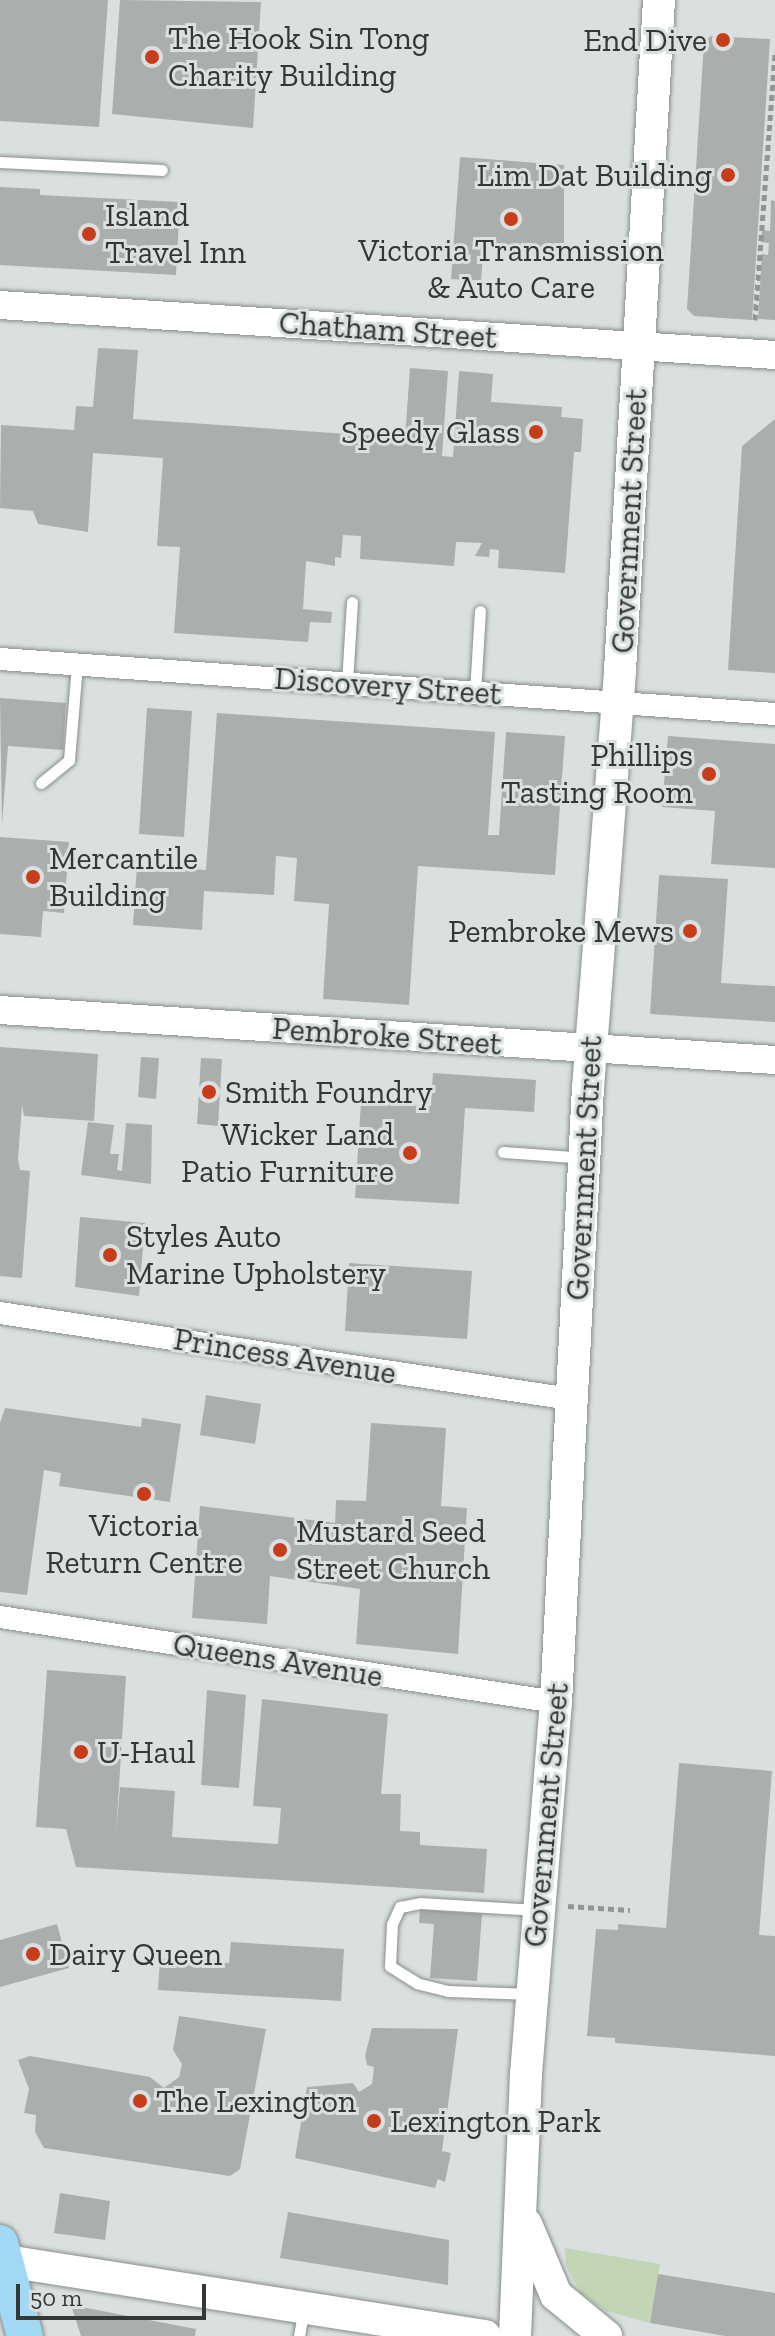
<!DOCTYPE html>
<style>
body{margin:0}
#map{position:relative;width:775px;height:2336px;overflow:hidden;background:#dae0e0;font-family:"Zilla Slab",serif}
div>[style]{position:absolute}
.green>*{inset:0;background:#c2d6b6}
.building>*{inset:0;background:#aaafad}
.path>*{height:5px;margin-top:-2.5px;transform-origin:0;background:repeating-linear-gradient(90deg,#909595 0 6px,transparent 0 10px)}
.roads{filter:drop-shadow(0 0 2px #888d8d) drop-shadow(0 0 2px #888d8d)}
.service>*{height:11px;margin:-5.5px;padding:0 5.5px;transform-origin:5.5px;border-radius:5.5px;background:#fff}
.minor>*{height:22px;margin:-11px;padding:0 11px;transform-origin:11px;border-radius:11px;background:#fff}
.tertiary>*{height:28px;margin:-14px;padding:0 14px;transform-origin:14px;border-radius:14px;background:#fff}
.secondary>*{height:32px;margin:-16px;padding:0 16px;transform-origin:16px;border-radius:16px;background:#fff}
.primary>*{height:36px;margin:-18px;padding:0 18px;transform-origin:18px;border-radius:18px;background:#a1d9f5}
.dots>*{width:22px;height:22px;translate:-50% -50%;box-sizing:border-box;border:4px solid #dae0e0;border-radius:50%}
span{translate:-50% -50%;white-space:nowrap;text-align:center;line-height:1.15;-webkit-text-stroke:6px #dae0e0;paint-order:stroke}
.poi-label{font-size:32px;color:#343737}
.left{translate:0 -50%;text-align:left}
.right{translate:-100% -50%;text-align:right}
.street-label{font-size:32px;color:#343737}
.scale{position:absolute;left:16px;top:2284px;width:190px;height:36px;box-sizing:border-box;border:4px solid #343737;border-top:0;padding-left:10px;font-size:24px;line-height:28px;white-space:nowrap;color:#343737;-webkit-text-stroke:6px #dae0e0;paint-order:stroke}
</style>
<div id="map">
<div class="green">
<div style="clip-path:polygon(565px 2248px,660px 2264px,650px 2323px,606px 2311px,581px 2294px,566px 2266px)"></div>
</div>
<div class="building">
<div style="clip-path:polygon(0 0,108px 0,99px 127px,0 121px)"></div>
<div style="clip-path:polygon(120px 0,261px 2px,253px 128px,112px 114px)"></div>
<div style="clip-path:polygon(711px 36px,770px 39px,752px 320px,694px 316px,687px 309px,704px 42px)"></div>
<div style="clip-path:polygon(460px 157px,564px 165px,564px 254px,548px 253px,549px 248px,484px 243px,481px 281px,451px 279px)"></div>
<div style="clip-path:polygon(0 187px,40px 189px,40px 195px,180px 202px,176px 275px,0 265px)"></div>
<div style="clip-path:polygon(771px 200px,775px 201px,775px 320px,758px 319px,762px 254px,768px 255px,769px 243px,761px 242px,762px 230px,770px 231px)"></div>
<div style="clip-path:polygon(98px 348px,138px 350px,133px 419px,405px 438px,410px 368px,448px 371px,442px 456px,453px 457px,459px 371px,493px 374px,491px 402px,562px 407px,561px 417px,583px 419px,581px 452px,574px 452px,565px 573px,498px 568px,499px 550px,490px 549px,489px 557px,475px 556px,482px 543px,456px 542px,454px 566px,360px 559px,361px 536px,343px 535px,341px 558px,335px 557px,335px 566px,306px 561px,303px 609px,332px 612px,331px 623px,310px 622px,308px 642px,174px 633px,180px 547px,157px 546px,163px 458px,93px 453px,88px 532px,38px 524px,33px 511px,0 508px,1px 425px,74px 430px,76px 406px,93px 407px)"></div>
<div style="clip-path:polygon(775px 419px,775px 673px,728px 670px,742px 446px)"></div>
<div style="clip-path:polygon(0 698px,66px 703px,63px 750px,8px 746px,2px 825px)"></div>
<div style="clip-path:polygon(147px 708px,192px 711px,184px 837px,139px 834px)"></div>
<div style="clip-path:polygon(217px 713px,495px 732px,488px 835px,499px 835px,506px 732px,565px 736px,555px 875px,418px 866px,409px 1005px,323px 999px,329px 904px,294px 901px,297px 858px,276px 856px,274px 895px,204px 891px,202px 930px,133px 925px,137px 865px,206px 870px)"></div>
<div style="clip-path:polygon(668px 736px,775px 744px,775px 868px,711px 864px,715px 811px,662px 807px)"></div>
<div style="clip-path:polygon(0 837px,69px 842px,64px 913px,43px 911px,41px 937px,0 934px)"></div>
<div style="clip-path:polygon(659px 875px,728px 879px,721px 983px,775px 986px,775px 1022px,650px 1014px)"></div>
<div style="clip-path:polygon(0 1047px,98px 1054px,94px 1121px,24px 1116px,22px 1105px,18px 1159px,20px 1170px,30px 1171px,22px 1278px,0 1276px)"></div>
<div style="clip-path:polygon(141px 1057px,159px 1058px,156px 1099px,138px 1097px)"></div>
<div style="clip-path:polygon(201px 1058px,222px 1059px,218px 1126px,197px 1124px)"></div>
<div style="clip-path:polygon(433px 1073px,536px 1080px,534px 1112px,465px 1108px,459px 1204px,355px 1198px,361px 1102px,431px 1106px)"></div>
<div style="clip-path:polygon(88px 1122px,114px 1125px,110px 1154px,119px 1154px,117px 1170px,122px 1171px,126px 1123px,152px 1125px,151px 1184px,81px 1175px)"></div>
<div style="clip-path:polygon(80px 1217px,145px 1223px,139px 1296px,75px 1287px)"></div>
<div style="clip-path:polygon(349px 1263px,472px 1271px,467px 1339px,345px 1331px)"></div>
<div style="clip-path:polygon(206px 1395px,261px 1404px,255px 1444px,200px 1435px)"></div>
<div style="clip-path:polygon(5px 1408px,141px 1427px,142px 1418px,181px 1424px,170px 1502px,59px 1486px,61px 1473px,44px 1470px,27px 1595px,0 1592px,0 1423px)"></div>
<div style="clip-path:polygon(371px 1423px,446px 1428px,441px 1506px,467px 1508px,458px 1654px,356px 1644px,360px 1589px,270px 1576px,267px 1624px,192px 1618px,200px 1506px,335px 1523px,336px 1500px,366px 1501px)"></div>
<div style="clip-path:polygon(47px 1670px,126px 1676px,116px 1834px,120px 1787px,175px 1791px,172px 1837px,278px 1844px,281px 1808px,253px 1806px,262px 1699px,388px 1714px,381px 1794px,401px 1794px,400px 1831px,420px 1832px,420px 1845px,487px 1849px,484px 1893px,76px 1867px,66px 1829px,36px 1827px)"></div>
<div style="clip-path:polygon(207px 1690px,246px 1695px,239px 1788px,201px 1785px)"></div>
<div style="clip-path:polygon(679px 1763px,772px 1771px,759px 1935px,775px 1936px,775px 2056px,615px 2043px,615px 2038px,587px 2036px,596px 1929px,618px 1930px,618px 1924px,666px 1928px)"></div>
<div style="clip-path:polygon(420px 1910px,482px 1914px,477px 1981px,430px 1978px,434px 1924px,419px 1923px)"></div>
<div style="clip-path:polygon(57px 1924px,69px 1968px,0 1987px,0 1940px)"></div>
<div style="clip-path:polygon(231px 1942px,344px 1949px,341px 2001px,158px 1990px,160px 1959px,229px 1963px)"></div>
<div style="clip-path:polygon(179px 2016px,266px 2029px,240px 2169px,230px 2176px,44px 2148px,35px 2132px,36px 2115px,24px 2113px,29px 2089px,18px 2060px,30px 2056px,150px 2077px,164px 2088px,179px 2077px,182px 2064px,173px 2050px)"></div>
<div style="clip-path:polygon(372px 2028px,458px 2029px,442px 2151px,451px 2153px,445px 2182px,438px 2179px,435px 2188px,295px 2158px,307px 2087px,353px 2083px,359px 2092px,372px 2084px,374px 2067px,367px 2065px,365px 2056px)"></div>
<div style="clip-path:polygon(60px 2193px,110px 2201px,105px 2240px,54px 2233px)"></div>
<div style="clip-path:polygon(288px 2212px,449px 2240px,448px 2285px,280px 2258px)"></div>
<div style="clip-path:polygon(658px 2274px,775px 2293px,775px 2336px,725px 2336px,650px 2323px)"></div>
<div style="clip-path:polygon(71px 2305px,196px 2329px,195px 2336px,81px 2336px)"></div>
</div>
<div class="path">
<div style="left:755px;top:320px;width:269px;rotate:-85.7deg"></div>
<div style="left:568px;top:1906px;width:62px;rotate:3.7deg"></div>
</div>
<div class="roads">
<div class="service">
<div style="left:0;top:162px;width:162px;rotate:2.8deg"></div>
<div style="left:347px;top:683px;width:81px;rotate:-86.5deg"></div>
<div style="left:475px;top:692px;width:81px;rotate:-86.5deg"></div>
<div style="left:41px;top:783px;width:36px;rotate:-39deg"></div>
<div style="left:69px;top:760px;width:96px;rotate:-85.2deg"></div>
<div style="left:503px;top:1152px;width:81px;rotate:4.2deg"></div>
<div style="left:531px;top:1994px;width:83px;rotate:-177.9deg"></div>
<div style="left:448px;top:1991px;width:32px;rotate:-166deg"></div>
<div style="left:417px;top:1983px;width:32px;rotate:-148deg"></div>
<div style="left:390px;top:1966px;width:42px;rotate:-87.3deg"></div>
<div style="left:392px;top:1924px;width:19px;rotate:-65deg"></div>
<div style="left:400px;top:1907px;width:20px;rotate:-11deg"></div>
<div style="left:420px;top:1903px;width:117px;rotate:3.4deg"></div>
<div style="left:299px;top:2336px;width:27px;rotate:-80deg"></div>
</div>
<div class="minor">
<div style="left:0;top:659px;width:777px;rotate:4.06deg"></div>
<div style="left:0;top:1313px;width:577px;rotate:8.57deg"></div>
<div style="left:0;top:1617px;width:562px;rotate:8.69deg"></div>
</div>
<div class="tertiary">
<div style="left:0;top:305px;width:777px;rotate:3.69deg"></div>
<div style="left:0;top:1010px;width:777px;rotate:3.69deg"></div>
</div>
<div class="secondary">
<div style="left:526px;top:2224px;width:77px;rotate:67.1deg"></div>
<div style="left:556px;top:2295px;width:65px;rotate:39.4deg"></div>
<div style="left:0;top:2260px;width:491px;rotate:8.9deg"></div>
<div style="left:515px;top:2336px;width:262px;rotate:-87.6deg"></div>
<div style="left:526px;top:2074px;width:373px;rotate:-85.4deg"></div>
<div style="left:556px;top:1702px;width:615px;rotate:-87.02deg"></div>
<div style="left:588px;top:1088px;width:419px;rotate:-85.6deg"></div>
<div style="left:620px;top:670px;width:671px;rotate:-86.67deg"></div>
</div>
<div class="primary">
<div style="left:0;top:2243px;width:96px;rotate:75deg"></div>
</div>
</div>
<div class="dots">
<div style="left:723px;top:40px;background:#c73d1c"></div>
<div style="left:152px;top:57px;background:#c73d1c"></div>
<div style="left:728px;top:175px;background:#c73d1c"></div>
<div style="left:511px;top:219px;background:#c73d1c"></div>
<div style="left:89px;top:234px;background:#c73d1c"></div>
<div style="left:536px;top:432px;background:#c73d1c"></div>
<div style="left:709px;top:774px;background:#c73d1c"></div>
<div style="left:33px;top:877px;background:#c73d1c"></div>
<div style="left:690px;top:931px;background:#c73d1c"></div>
<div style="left:209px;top:1092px;background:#c73d1c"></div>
<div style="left:410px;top:1153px;background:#c73d1c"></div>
<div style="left:110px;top:1255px;background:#c73d1c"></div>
<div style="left:144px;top:1494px;background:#c73d1c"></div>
<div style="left:280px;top:1550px;background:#c73d1c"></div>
<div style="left:81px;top:1752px;background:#c73d1c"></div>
<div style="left:33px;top:1954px;background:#c73d1c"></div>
<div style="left:140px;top:2101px;background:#c73d1c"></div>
<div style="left:374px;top:2121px;background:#c73d1c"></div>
</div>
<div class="poi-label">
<span class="left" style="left:168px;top:57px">The Hook Sin Tong<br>Charity Building</span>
<span class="right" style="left:707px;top:40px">End Dive</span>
<span class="right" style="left:712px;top:175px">Lim Dat Building</span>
<span class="left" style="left:105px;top:234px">Island<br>Travel Inn</span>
<span style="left:511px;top:269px">Victoria Transmission<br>&amp; Auto Care</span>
<span class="right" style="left:520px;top:432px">Speedy Glass</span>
<span class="right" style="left:693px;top:774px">Phillips<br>Tasting Room</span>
<span class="left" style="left:49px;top:877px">Mercantile<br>Building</span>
<span class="right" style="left:674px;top:931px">Pembroke Mews</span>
<span class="left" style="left:225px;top:1092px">Smith Foundry</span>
<span class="right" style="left:394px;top:1153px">Wicker Land<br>Patio Furniture</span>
<span class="left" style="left:126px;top:1255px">Styles Auto<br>Marine Upholstery</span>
<span style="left:144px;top:1544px">Victoria<br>Return Centre</span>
<span class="left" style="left:296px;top:1550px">Mustard Seed<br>Street Church</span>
<span class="left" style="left:97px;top:1752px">U-Haul</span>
<span class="left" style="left:49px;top:1954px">Dairy Queen</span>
<span class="left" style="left:156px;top:2101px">The Lexington</span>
<span class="left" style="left:390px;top:2121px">Lexington Park</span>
</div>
<div class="street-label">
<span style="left:388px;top:330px;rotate:4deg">Chatham Street</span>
<span style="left:629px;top:521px;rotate:-87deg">Government Street</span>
<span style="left:388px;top:686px;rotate:4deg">Discovery Street</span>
<span style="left:387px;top:1036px;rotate:4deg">Pembroke Street</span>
<span style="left:584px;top:1168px;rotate:-87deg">Government Street</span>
<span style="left:285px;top:1356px;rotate:9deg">Princess Avenue</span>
<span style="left:278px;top:1660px;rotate:9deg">Queens Avenue</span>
<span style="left:546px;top:1815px;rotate:-85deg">Government Street</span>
</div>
<div class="scale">50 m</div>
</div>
